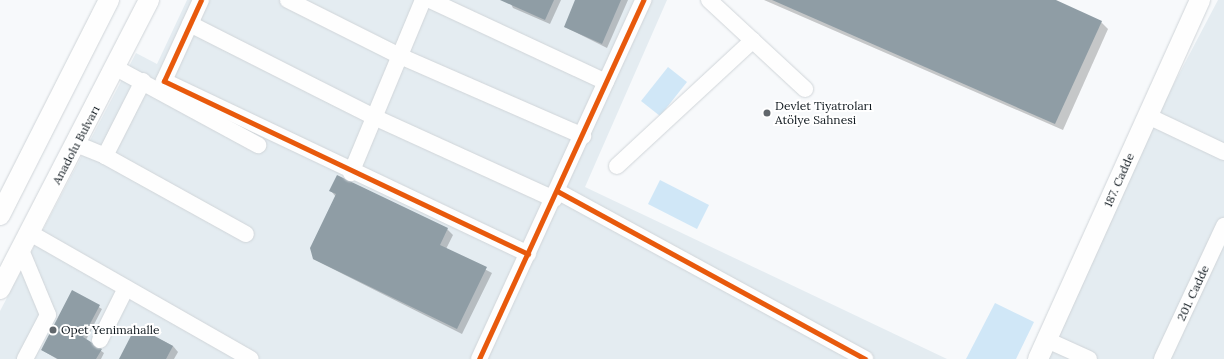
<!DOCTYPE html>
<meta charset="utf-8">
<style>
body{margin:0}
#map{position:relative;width:1224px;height:359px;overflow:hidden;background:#f7f9fb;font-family:Lora,serif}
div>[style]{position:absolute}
.built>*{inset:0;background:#e4ecf1}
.green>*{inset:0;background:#d0e7f7}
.shadow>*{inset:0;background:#0003}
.building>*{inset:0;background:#8f9da5}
.roads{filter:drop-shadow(0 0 1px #d0d5d9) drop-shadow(0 0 1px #d0d5d9)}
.minor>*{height:16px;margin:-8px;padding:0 8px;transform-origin:8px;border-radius:8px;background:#fefefe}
.major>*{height:20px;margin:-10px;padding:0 10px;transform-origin:10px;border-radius:10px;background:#fefefe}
.cycleway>*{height:5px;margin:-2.5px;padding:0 2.5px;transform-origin:2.5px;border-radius:2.5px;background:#e8590c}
.dots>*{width:11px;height:11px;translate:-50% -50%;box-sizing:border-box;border:2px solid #fff;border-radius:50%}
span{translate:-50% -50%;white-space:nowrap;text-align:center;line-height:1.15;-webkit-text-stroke:4px #fff;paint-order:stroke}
.poi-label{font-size:12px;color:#10191f}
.left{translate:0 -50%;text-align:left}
.street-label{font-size:12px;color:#10191f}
</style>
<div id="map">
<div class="built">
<div style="clip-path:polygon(187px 0,667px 0,585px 187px,947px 359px,0 359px,0 311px,136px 53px,157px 64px)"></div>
<div style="clip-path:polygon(1218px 0,1224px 0,1224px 359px,1029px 359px)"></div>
</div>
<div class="green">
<div style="clip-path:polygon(668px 67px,687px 82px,660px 116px,641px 101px)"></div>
<div style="clip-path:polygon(660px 180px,709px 205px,697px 229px,648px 204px)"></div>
<div style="clip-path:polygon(995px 303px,1034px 322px,1016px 359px,966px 359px)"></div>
</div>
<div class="shadow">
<div style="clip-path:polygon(509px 0,561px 0,550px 24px,513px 8px)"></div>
<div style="clip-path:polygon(576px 0,628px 0,607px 48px,565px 27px)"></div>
<div style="clip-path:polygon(764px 0,1053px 0,1101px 22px,1108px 29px,1063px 130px)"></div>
<div style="clip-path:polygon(338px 176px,447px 229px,453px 235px,446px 249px,492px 273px,462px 334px,313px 259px,336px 197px,331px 191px)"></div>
<div style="clip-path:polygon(72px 292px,102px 309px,86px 340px,104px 353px,101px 359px,57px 359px,42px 350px)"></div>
<div style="clip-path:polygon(137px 327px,173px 346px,178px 352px,174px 359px,120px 359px)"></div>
</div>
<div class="building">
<div style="clip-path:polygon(500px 0,554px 0,545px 20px)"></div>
<div style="clip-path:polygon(575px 0,621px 0,602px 44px,564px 27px)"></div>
<div style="clip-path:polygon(772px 0,1056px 0,1102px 21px,1055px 124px)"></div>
<div style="clip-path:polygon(337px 175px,448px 228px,440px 245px,487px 267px,457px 329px,313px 259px,310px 248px,336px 194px,329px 191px)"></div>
<div style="clip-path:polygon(72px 290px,100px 305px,83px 337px,102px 349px,96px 359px,58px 359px,41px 350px)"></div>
<div style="clip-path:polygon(136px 326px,173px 346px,166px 359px,119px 359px)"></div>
</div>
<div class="roads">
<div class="minor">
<div style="left:201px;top:0;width:89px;rotate:114.6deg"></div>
<div style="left:164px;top:81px;width:403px;rotate:25.4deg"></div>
<div style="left:288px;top:0;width:125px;rotate:26.6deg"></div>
<div style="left:400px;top:56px;width:200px;rotate:23.6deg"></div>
<div style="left:430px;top:0;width:194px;rotate:25deg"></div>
<div style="left:709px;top:0;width:131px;rotate:42.8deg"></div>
<div style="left:190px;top:24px;width:206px;rotate:26.8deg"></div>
<div style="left:374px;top:117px;width:198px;rotate:24.5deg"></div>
<div style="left:116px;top:68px;width:162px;rotate:28.5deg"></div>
<div style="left:1148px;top:116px;width:84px;rotate:25.3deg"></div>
<div style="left:76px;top:144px;width:31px;rotate:22deg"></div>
<div style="left:105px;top:156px;width:161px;rotate:29deg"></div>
<div style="left:105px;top:156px;width:84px;rotate:-63.1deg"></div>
<div style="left:617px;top:166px;width:185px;rotate:-42.8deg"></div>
<div style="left:351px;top:173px;width:187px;rotate:-67.4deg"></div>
<div style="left:557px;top:191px;width:351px;rotate:28.6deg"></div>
<div style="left:30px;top:233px;width:254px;rotate:29.7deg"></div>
<div style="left:21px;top:250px;width:70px;rotate:67.4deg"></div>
<div style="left:48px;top:315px;width:50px;rotate:117.6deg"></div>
<div style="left:100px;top:340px;width:58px;rotate:-63.4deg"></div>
<div style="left:1047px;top:340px;width:46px;rotate:24.3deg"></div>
<div style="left:479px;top:359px;width:395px;rotate:-65.4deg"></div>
<div style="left:1162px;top:359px;width:147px;rotate:-65deg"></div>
</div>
<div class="major">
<div style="left:0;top:215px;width:241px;rotate:-63.1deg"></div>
<div style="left:0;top:289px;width:325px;rotate:-62.7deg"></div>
<div style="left:1038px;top:359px;width:394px;rotate:-65.7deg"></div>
</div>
</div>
<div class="cycleway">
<div style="left:201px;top:0;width:89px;rotate:114.6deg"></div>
<div style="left:164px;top:81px;width:403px;rotate:25.4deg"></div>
<div style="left:557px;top:191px;width:351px;rotate:28.6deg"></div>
<div style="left:479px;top:359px;width:395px;rotate:-65.4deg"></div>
</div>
<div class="dots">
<div style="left:767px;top:113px;background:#61676c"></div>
<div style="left:53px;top:330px;background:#61676c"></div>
</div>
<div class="poi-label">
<span class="left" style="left:775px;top:113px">Devlet Tiyatroları<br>Atölye Sahnesi</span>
<span class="left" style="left:61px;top:330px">Opet Yenimahalle</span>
</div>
<div class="street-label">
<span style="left:76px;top:145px;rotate:-62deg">Anadolu Bulvarı</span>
<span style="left:1119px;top:180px;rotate:-66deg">187. Cadde</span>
<span style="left:1193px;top:293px;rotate:-65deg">201. Cadde</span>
</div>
</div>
